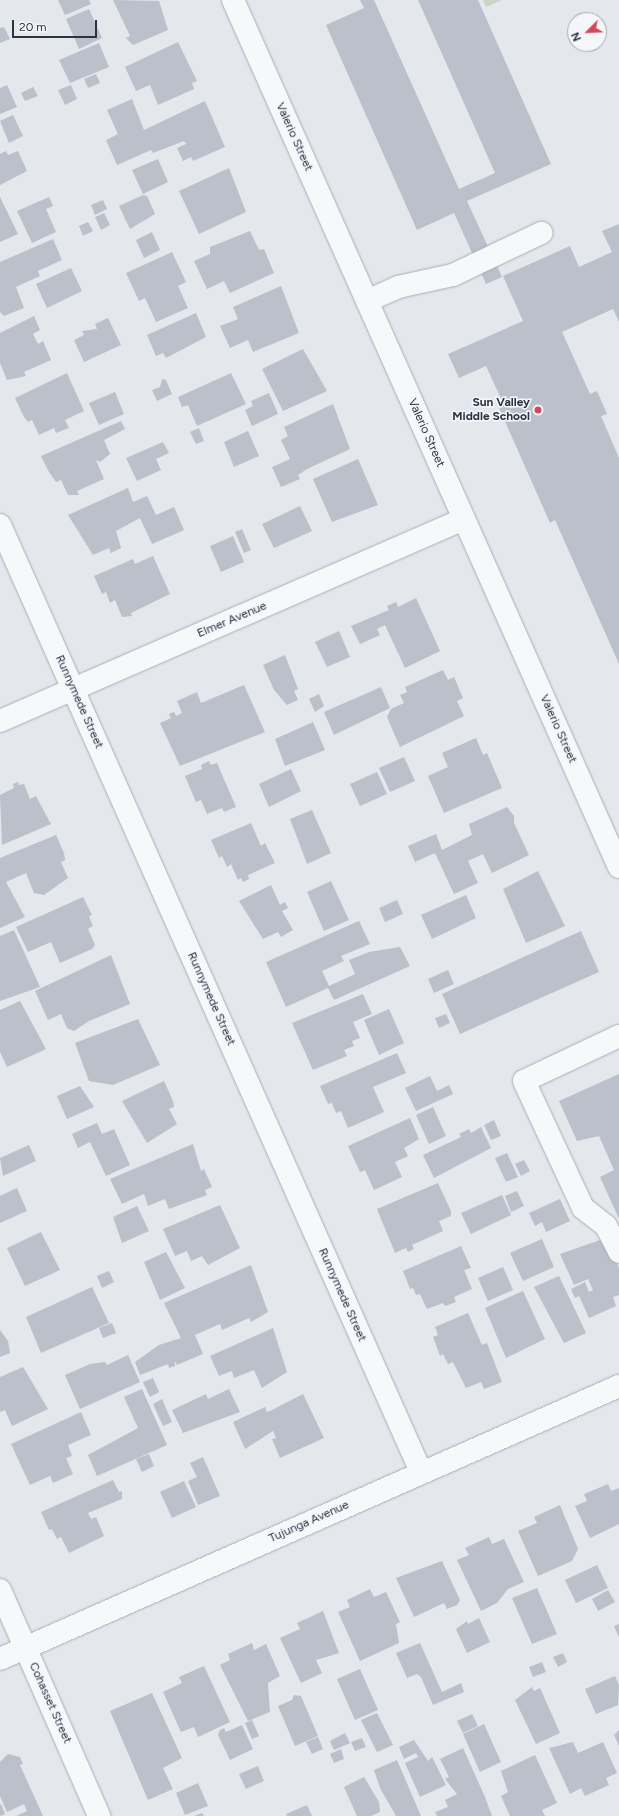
<!DOCTYPE html>
<style>
body{margin:0}
#map{position:relative;width:619px;height:1816px;overflow:hidden;background:#e4e7ec;font-family:Figtree,sans-serif}
div>[style]{position:absolute}
.green>*{inset:0;background:#c9d6c5}
.building>*{inset:0;background:#bbc0ca}
.roads{filter:drop-shadow(0 0 1px #a9aeb7) drop-shadow(0 0 1px #a9aeb7)}
.minor>*{height:22px;margin:-11px;padding:0 11px;transform-origin:11px;border-radius:11px;background:#f7f8fa}
.dots>*{width:11px;height:11px;translate:-50% -50%;box-sizing:border-box;border:2px solid #f4f6f9;border-radius:50%}
span{translate:-50% -50%;white-space:nowrap;text-align:center;line-height:1.15;-webkit-text-stroke:3px #f4f6f9;paint-order:stroke}
.street-label{font-size:12px;color:#2b3445}
.poi-label{font-size:12px;color:#2b3445;font-weight:700}
.right{translate:-100% -50%;text-align:right}
.north{position:absolute;left:567px;top:12px;width:40px;height:40px;box-sizing:border-box;background:#f4f6f9;border:1px solid #a4a8b1;border-radius:50%;rotate:246deg;font-size:11px;font-weight:700;line-height:16px;text-align:center;color:#2b3445}
.north::after{content:'';display:block;margin:auto;width:14px;height:18px;background:#d1495b;clip-path:polygon(50% 0,100% 100%,50% 72%,0 100%)}
.scale{position:absolute;left:12px;top:20px;width:85px;height:18px;box-sizing:border-box;border:2px solid #2b3445;border-top:0;padding-left:5px;font-size:12px;line-height:14px;white-space:nowrap;color:#2b3445;-webkit-text-stroke:3px #f4f6f9;paint-order:stroke}
</style>
<div id="map">
<div class="green">
<div style="clip-path:polygon(483px 0,502px 0,486px 7px)"></div>
</div>
<div class="building">
<div style="clip-path:polygon(58px 0,89px 0,91px 4px,65px 15px)"></div>
<div style="clip-path:polygon(113px 0,159px 1px,168px 30px,133px 45px,126px 38px,130px 36px)"></div>
<div style="clip-path:polygon(360px 0,374px 0,459px 189px,495px 173px,418px 0,478px 0,551px 164px,467px 201px,502px 277px,486px 284px,454px 213px,417px 230px,326px 25px,364px 8px)"></div>
<div style="clip-path:polygon(89px 9px,102px 38px,79px 49px,66px 19px)"></div>
<div style="clip-path:polygon(4px 27px,10px 39px,0 43px,0 28px)"></div>
<div style="clip-path:polygon(178px 42px,197px 81px,192px 83px,194px 89px,158px 105px,150px 85px,136px 91px,125px 67px)"></div>
<div style="clip-path:polygon(99px 43px,109px 67px,70px 83px,59px 60px)"></div>
<div style="clip-path:polygon(96px 74px,100px 83px,88px 88px,84px 79px)"></div>
<div style="clip-path:polygon(7px 85px,17px 107px,0 114px,0 88px)"></div>
<div style="clip-path:polygon(71px 85px,77px 99px,65px 105px,58px 90px)"></div>
<div style="clip-path:polygon(33px 87px,38px 96px,25px 101px,21px 93px)"></div>
<div style="clip-path:polygon(132px 99px,144px 130px,205px 101px,225px 147px,193px 161px,191px 157px,183px 161px,177px 148px,186px 144px,184px 141px,153px 153px,151px 150px,117px 165px,106px 140px,118px 134px,107px 110px)"></div>
<div style="clip-path:polygon(13px 115px,23px 136px,9px 143px,0 121px)"></div>
<div style="clip-path:polygon(6px 151px,8px 155px,18px 151px,27px 171px,0 185px,0 154px)"></div>
<div style="clip-path:polygon(158px 159px,168px 182px,143px 194px,132px 170px)"></div>
<div style="clip-path:polygon(229px 168px,246px 212px,199px 234px,179px 191px)"></div>
<div style="clip-path:polygon(143px 195px,147px 196px,155px 214px,130px 229px,119px 206px)"></div>
<div style="clip-path:polygon(0 197px,18px 234px,0 242px)"></div>
<div style="clip-path:polygon(49px 197px,53px 206px,46px 209px,56px 232px,32px 243px,17px 211px)"></div>
<div style="clip-path:polygon(103px 200px,107px 209px,95px 215px,91px 205px)"></div>
<div style="clip-path:polygon(104px 213px,110px 225px,101px 230px,95px 217px)"></div>
<div style="clip-path:polygon(88px 222px,93px 231px,83px 236px,79px 226px)"></div>
<div style="clip-path:polygon(619px 224px,619px 322px,613px 309px,562px 332px,590px 394px,597px 391px,607px 414px,601px 416px,619px 458px,619px 664px,555px 520px,550px 523px,499px 408px,504px 405px,486px 366px,459px 378px,448px 354px,523px 321px,503px 276px,570px 246px,579px 267px,612px 252px,602px 231px)"></div>
<div style="clip-path:polygon(250px 231px,259px 250px,264px 249px,274px 273px,230px 293px,224px 281px,207px 289px,194px 261px,210px 254px,210px 247px)"></div>
<div style="clip-path:polygon(152px 232px,160px 250px,144px 258px,136px 240px)"></div>
<div style="clip-path:polygon(53px 239px,62px 260px,38px 271px,40px 276px,16px 287px,24px 308px,4px 316px,0 312px,0 262px)"></div>
<div style="clip-path:polygon(172px 252px,186px 282px,178px 286px,188px 308px,156px 322px,145px 298px,139px 301px,126px 273px)"></div>
<div style="clip-path:polygon(71px 268px,82px 291px,47px 308px,36px 284px)"></div>
<div style="clip-path:polygon(281px 286px,299px 333px,253px 352px,248px 340px,230px 348px,220px 326px,238px 319px,233px 307px)"></div>
<div style="clip-path:polygon(196px 313px,206px 337px,166px 358px,163px 353px,156px 356px,147px 335px)"></div>
<div style="clip-path:polygon(34px 316px,40px 330px,33px 334px,38px 344px,43px 341px,51px 360px,24px 372px,26px 376px,7px 380px,0 363px,0 333px)"></div>
<div style="clip-path:polygon(108px 318px,121px 345px,84px 362px,74px 340px,84px 335px,82px 331px,97px 329px,95px 324px)"></div>
<div style="clip-path:polygon(303px 349px,327px 391px,283px 411px,262px 369px)"></div>
<div style="clip-path:polygon(67px 373px,84px 411px,65px 420px,69px 428px,56px 433px,54px 428px,39px 435px,32px 420px,28px 422px,24px 417px,15px 398px)"></div>
<div style="clip-path:polygon(231px 373px,246px 404px,197px 426px,188px 405px,182px 407px,178px 397px)"></div>
<div style="clip-path:polygon(162px 379px,166px 380px,172px 394px,157px 401px,152px 390px,160px 387px)"></div>
<div style="clip-path:polygon(115px 392px,124px 414px,99px 425px,89px 403px)"></div>
<div style="clip-path:polygon(269px 393px,278px 414px,252px 426px,245px 410px,253px 406px,251px 401px)"></div>
<div style="clip-path:polygon(333px 404px,350px 449px,307px 469px,298px 475px,300px 479px,281px 487px,272px 467px,290px 459px,281px 440px,288px 436px,284px 427px)"></div>
<div style="clip-path:polygon(121px 421px,125px 429px,104px 440px,110px 454px,100px 462px,96px 460px,104px 479px,77px 491px,79px 495px,68px 495px,61px 480px,56px 482px,49px 472px,41px 456px)"></div>
<div style="clip-path:polygon(199px 428px,204px 441px,196px 444px,190px 432px)"></div>
<div style="clip-path:polygon(248px 431px,259px 456px,234px 467px,224px 442px)"></div>
<div style="clip-path:polygon(163px 442px,169px 453px,156px 459px,161px 470px,137px 481px,126px 458px)"></div>
<div style="clip-path:polygon(358px 459px,378px 505px,332px 522px,313px 479px)"></div>
<div style="clip-path:polygon(128px 488px,133px 502px,147px 496px,156px 515px,174px 507px,184px 530px,152px 544px,140px 518px,116px 531px,121px 548px,111px 553px,109px 548px,93px 555px,68px 515px)"></div>
<div style="clip-path:polygon(300px 506px,312px 531px,274px 548px,262px 524px)"></div>
<div style="clip-path:polygon(242px 529px,251px 550px,244px 553px,235px 532px)"></div>
<div style="clip-path:polygon(233px 536px,244px 562px,221px 572px,210px 546px)"></div>
<div style="clip-path:polygon(153px 556px,170px 594px,131px 613px,132px 616px,122px 617px,115px 600px,110px 603px,106px 592px,102px 594px,94px 576px,133px 559px,135px 564px)"></div>
<div style="clip-path:polygon(416px 598px,440px 651px,405px 668px,385px 625px,377px 629px,380px 635px,360px 644px,351px 626px,389px 610px,387px 606px,396px 602px,398px 607px)"></div>
<div style="clip-path:polygon(339px 631px,350px 657px,327px 667px,315px 642px)"></div>
<div style="clip-path:polygon(285px 655px,298px 689px,294px 691px,298px 700px,287px 705px,274px 690px,263px 665px)"></div>
<div style="clip-path:polygon(443px 670px,448px 680px,454px 677px,463px 698px,457px 701px,464px 716px,400px 747px,387px 717px,391px 709px,404px 703px,400px 695px,407px 692px,405px 687px)"></div>
<div style="clip-path:polygon(244px 685px,265px 732px,180px 766px,160px 723px,171px 718px,169px 714px,174px 712px,176px 716px,182px 713px,177px 701px,197px 692px,201px 703px)"></div>
<div style="clip-path:polygon(381px 687px,390px 708px,334px 735px,324px 712px)"></div>
<div style="clip-path:polygon(319px 694px,324px 706px,315px 712px,309px 699px)"></div>
<div style="clip-path:polygon(313px 722px,325px 750px,285px 766px,275px 739px)"></div>
<div style="clip-path:polygon(476px 738px,483px 755px,487px 753px,502px 788px,444px 813px,428px 776px,448px 767px,442px 753px)"></div>
<div style="clip-path:polygon(404px 757px,415px 781px,390px 792px,379px 768px)"></div>
<div style="clip-path:polygon(209px 761px,211px 765px,217px 763px,236px 807px,224px 812px,222px 808px,207px 814px,201px 800px,196px 802px,185px 776px,202px 769px,201px 765px)"></div>
<div style="clip-path:polygon(291px 769px,301px 791px,269px 807px,259px 784px)"></div>
<div style="clip-path:polygon(377px 772px,387px 794px,360px 806px,350px 784px)"></div>
<div style="clip-path:polygon(18px 782px,19px 785px,24px 784px,30px 799px,36px 796px,51px 824px,2px 845px,0 795px,14px 788px,13px 784px)"></div>
<div style="clip-path:polygon(507px 807px,514px 816px,514px 823px,529px 855px,492px 873px,483px 854px,468px 861px,478px 883px,454px 894px,435px 853px,415px 862px,408px 846px,436px 834px,442px 850px,472px 835px,469px 824px)"></div>
<div style="clip-path:polygon(312px 810px,331px 853px,307px 864px,290px 819px)"></div>
<div style="clip-path:polygon(251px 823px,261px 846px,265px 843px,275px 863px,248px 875px,249px 879px,243px 882px,241px 878px,238px 880px,231px 864px,227px 867px,222px 856px,219px 858px,211px 840px)"></div>
<div style="clip-path:polygon(56px 835px,64px 853px,65px 860px,61px 862px,68px 878px,44px 895px,34px 893px,26px 873px,6px 882px,25px 917px,0 928px,0 858px)"></div>
<div style="clip-path:polygon(538px 871px,565px 926px,526px 943px,503px 889px)"></div>
<div style="clip-path:polygon(331px 881px,349px 920px,324px 931px,307px 892px)"></div>
<div style="clip-path:polygon(271px 885px,280px 905px,285px 902px,288px 908px,282px 911px,293px 930px,281px 937px,278px 932px,263px 939px,239px 901px)"></div>
<div style="clip-path:polygon(466px 895px,476px 918px,432px 939px,421px 915px)"></div>
<div style="clip-path:polygon(83px 897px,92px 915px,89px 916px,93px 926px,88px 929px,95px 945px,92px 949px,60px 963px,51px 942px,28px 952px,16px 927px)"></div>
<div style="clip-path:polygon(397px 900px,403px 914px,385px 922px,379px 908px)"></div>
<div style="clip-path:polygon(359px 921px,370px 944px,341px 956px,344px 961px,322px 971px,329px 986px,355px 974px,349px 960px,369px 952px,400px 947px,410px 966px,334px 1000px,328px 988px,286px 1007px,266px 962px)"></div>
<div style="clip-path:polygon(14px 930px,40px 987px,0 1001px,0 936px)"></div>
<div style="clip-path:polygon(581px 931px,599px 972px,460px 1034px,442px 994px)"></div>
<div style="clip-path:polygon(111px 955px,130px 1004px,89px 1021px,74px 1031px,67px 1028px,61px 1014px,48px 1020px,35px 991px)"></div>
<div style="clip-path:polygon(448px 970px,454px 984px,434px 993px,428px 979px)"></div>
<div style="clip-path:polygon(363px 994px,372px 1014px,353px 1022px,360px 1038px,352px 1041px,354px 1046px,344px 1050px,347px 1056px,313px 1070px,292px 1023px)"></div>
<div style="clip-path:polygon(20px 1001px,46px 1049px,7px 1067px,0 1052px,0 1010px)"></div>
<div style="clip-path:polygon(389px 1009px,404px 1043px,379px 1055px,364px 1020px)"></div>
<div style="clip-path:polygon(446px 1014px,450px 1023px,439px 1028px,435px 1018px)"></div>
<div style="clip-path:polygon(138px 1019px,160px 1065px,113px 1085px,89px 1081px,75px 1043px)"></div>
<div style="clip-path:polygon(397px 1053px,406px 1073px,373px 1087px,384px 1112px,348px 1128px,341px 1111px,336px 1113px,332px 1103px,328px 1104px,320px 1086px)"></div>
<div style="clip-path:polygon(619px 1074px,619px 1219px,600px 1177px,614px 1170px,599px 1136px,577px 1141px,559px 1101px)"></div>
<div style="clip-path:polygon(430px 1076px,437px 1091px,449px 1085px,453px 1094px,416px 1111px,405px 1088px)"></div>
<div style="clip-path:polygon(164px 1081px,173px 1101px,174px 1107px,169px 1109px,177px 1124px,147px 1143px,122px 1101px)"></div>
<div style="clip-path:polygon(80px 1086px,94px 1107px,67px 1119px,57px 1096px)"></div>
<div style="clip-path:polygon(433px 1107px,446px 1136px,429px 1144px,416px 1115px)"></div>
<div style="clip-path:polygon(410px 1118px,419px 1139px,404px 1148px,408px 1156px,395px 1162px,402px 1177px,374px 1190px,365px 1170px,360px 1172px,348px 1146px)"></div>
<div style="clip-path:polygon(494px 1120px,501px 1136px,491px 1140px,484px 1125px)"></div>
<div style="clip-path:polygon(97px 1123px,102px 1134px,114px 1129px,130px 1165px,106px 1176px,90px 1142px,78px 1148px,72px 1134px)"></div>
<div style="clip-path:polygon(481px 1127px,491px 1148px,434px 1178px,423px 1155px,461px 1137px,459px 1134px,469px 1129px,471px 1133px)"></div>
<div style="clip-path:polygon(193px 1144px,201px 1171px,204px 1169px,212px 1187px,205px 1190px,207px 1195px,169px 1209px,165px 1199px,148px 1206px,144px 1194px,122px 1204px,110px 1179px)"></div>
<div style="clip-path:polygon(29px 1145px,36px 1161px,3px 1176px,0 1158px)"></div>
<div style="clip-path:polygon(507px 1153px,518px 1177px,506px 1182px,495px 1158px)"></div>
<div style="clip-path:polygon(524px 1160px,530px 1171px,521px 1176px,515px 1164px)"></div>
<div style="clip-path:polygon(438px 1183px,451px 1211px,451px 1216px,439px 1221px,443px 1231px,412px 1245px,414px 1249px,408px 1252px,406px 1248px,395px 1253px,377px 1209px)"></div>
<div style="clip-path:polygon(17px 1188px,27px 1211px,0 1223px,0 1196px)"></div>
<div style="clip-path:polygon(517px 1191px,524px 1206px,511px 1212px,505px 1196px)"></div>
<div style="clip-path:polygon(502px 1195px,511px 1215px,471px 1234px,461px 1213px)"></div>
<div style="clip-path:polygon(560px 1199px,570px 1221px,546px 1232px,542px 1222px,535px 1226px,529px 1213px)"></div>
<div style="clip-path:polygon(220px 1205px,240px 1248px,208px 1265px,202px 1256px,191px 1261px,187px 1251px,175px 1256px,163px 1229px)"></div>
<div style="clip-path:polygon(137px 1206px,149px 1231px,122px 1243px,113px 1217px)"></div>
<div style="clip-path:polygon(41px 1232px,60px 1270px,25px 1286px,7px 1248px)"></div>
<div style="clip-path:polygon(606px 1238px,619px 1268px,619px 1295px,613px 1297px,616px 1306px,589px 1318px,579px 1296px,575px 1298px,571px 1289px,585px 1282px,589px 1292px,593px 1290px,588px 1279px,574px 1285px,560px 1254px)"></div>
<div style="clip-path:polygon(542px 1239px,554px 1267px,523px 1281px,510px 1253px)"></div>
<div style="clip-path:polygon(461px 1246px,471px 1268px,464px 1270px,472px 1289px,454px 1297px,456px 1302px,445px 1306px,443px 1303px,427px 1309px,420px 1294px,416px 1295px,413px 1288px,410px 1289px,403px 1271px)"></div>
<div style="clip-path:polygon(166px 1252px,185px 1288px,160px 1300px,144px 1262px)"></div>
<div style="clip-path:polygon(251px 1265px,268px 1312px,251px 1322px,249px 1318px,222px 1330px,220px 1324px,195px 1335px,203px 1354px,177px 1365px,175px 1361px,175px 1366px,169px 1368px,168px 1364px,140px 1375px,135px 1362px,159px 1345px,181px 1338px,164px 1303px)"></div>
<div style="clip-path:polygon(503px 1267px,513px 1290px,488px 1301px,478px 1278px)"></div>
<div style="clip-path:polygon(109px 1271px,114px 1282px,102px 1288px,97px 1276px)"></div>
<div style="clip-path:polygon(559px 1276px,586px 1333px,564px 1343px,534px 1287px)"></div>
<div style="clip-path:polygon(92px 1287px,109px 1323px,41px 1353px,26px 1317px)"></div>
<div style="clip-path:polygon(523px 1291px,545px 1339px,506px 1358px,485px 1308px)"></div>
<div style="clip-path:polygon(468px 1313px,482px 1345px,487px 1343px,502px 1382px,484px 1389px,481px 1382px,466px 1388px,453px 1362px,448px 1364px,443px 1354px,440px 1356px,433px 1337px,438px 1335px,435px 1327px)"></div>
<div style="clip-path:polygon(112px 1323px,116px 1333px,103px 1338px,99px 1328px)"></div>
<div style="clip-path:polygon(273px 1328px,287px 1372px,262px 1388px,254px 1370px,234px 1378px,232px 1371px,219px 1376px,210px 1356px)"></div>
<div style="clip-path:polygon(0 1330px,8px 1341px,10px 1353px,0 1357px)"></div>
<div style="clip-path:polygon(128px 1355px,140px 1382px,80px 1409px,65px 1375px,90px 1364px,105px 1362px,107px 1365px)"></div>
<div style="clip-path:polygon(23px 1367px,48px 1409px,12px 1426px,5px 1410px,0 1412px,0 1377px)"></div>
<div style="clip-path:polygon(153px 1378px,159px 1392px,150px 1397px,143px 1382px)"></div>
<div style="clip-path:polygon(142px 1389px,167px 1445px,97px 1476px,88px 1455px,138px 1428px,124px 1397px)"></div>
<div style="clip-path:polygon(229px 1389px,240px 1412px,183px 1433px,172px 1410px,206px 1394px,208px 1399px)"></div>
<div style="clip-path:polygon(303px 1394px,324px 1438px,280px 1458px,272px 1439px,276px 1438px,273px 1431px,245px 1449px,233px 1422px,265px 1407px,267px 1412px,272px 1410px)"></div>
<div style="clip-path:polygon(162px 1399px,172px 1422px,163px 1426px,153px 1404px)"></div>
<div style="clip-path:polygon(81px 1412px,91px 1435px,68px 1445px,72px 1456px,66px 1458px,73px 1474px,53px 1483px,50px 1476px,30px 1485px,11px 1444px)"></div>
<div style="clip-path:polygon(149px 1454px,154px 1466px,142px 1472px,136px 1459px)"></div>
<div style="clip-path:polygon(203px 1457px,220px 1496px,198px 1505px,188px 1481px,197px 1477px,190px 1463px)"></div>
<div style="clip-path:polygon(113px 1480px,119px 1492px,122px 1491px,122px 1499px,88px 1513px,91px 1519px,96px 1517px,104px 1536px,69px 1553px,61px 1537px,57px 1539px,52px 1529px,49px 1530px,41px 1512px)"></div>
<div style="clip-path:polygon(184px 1481px,196px 1507px,172px 1518px,160px 1492px)"></div>
<div style="clip-path:polygon(608px 1484px,611px 1491px,619px 1488px,619px 1524px,590px 1538px,575px 1506px,587px 1501px,584px 1494px)"></div>
<div style="clip-path:polygon(560px 1505px,578px 1549px,572px 1561px,538px 1576px,518px 1531px,537px 1523px,534px 1517px)"></div>
<div style="clip-path:polygon(489px 1537px,492px 1544px,504px 1539px,524px 1582px,508px 1589px,497px 1603px,481px 1611px,457px 1560px,469px 1555px,465px 1548px)"></div>
<div style="clip-path:polygon(442px 1561px,460px 1600px,457px 1605px,447px 1609px,444px 1603px,414px 1617px,396px 1578px)"></div>
<div style="clip-path:polygon(597px 1565px,608px 1588px,576px 1603px,565px 1580px)"></div>
<div style="clip-path:polygon(537px 1588px,557px 1634px,532px 1644px,512px 1598px)"></div>
<div style="clip-path:polygon(370px 1589px,374px 1597px,386px 1592px,400px 1622px,396px 1624px,399px 1643px,360px 1661px,338px 1612px,350px 1607px,347px 1600px)"></div>
<div style="clip-path:polygon(608px 1590px,615px 1602px,598px 1611px,592px 1599px)"></div>
<div style="clip-path:polygon(323px 1611px,339px 1653px,316px 1660px,322px 1673px,301px 1683px,280px 1638px,300px 1629px,297px 1623px)"></div>
<div style="clip-path:polygon(479px 1618px,490px 1642px,467px 1653px,456px 1629px,467px 1621px,468px 1624px)"></div>
<div style="clip-path:polygon(619px 1624px,619px 1637px,614px 1626px)"></div>
<div style="clip-path:polygon(252px 1643px,254px 1650px,266px 1644px,280px 1676px,268px 1683px,270px 1712px,248px 1721px,220px 1665px,230px 1660px,228px 1654px)"></div>
<div style="clip-path:polygon(420px 1643px,442px 1692px,461px 1683px,464px 1692px,433px 1705px,421px 1677px,417px 1674px,407px 1678px,396px 1653px)"></div>
<div style="clip-path:polygon(563px 1653px,567px 1662px,558px 1667px,553px 1657px)"></div>
<div style="clip-path:polygon(542px 1662px,546px 1672px,533px 1677px,529px 1667px)"></div>
<div style="clip-path:polygon(204px 1666px,230px 1722px,198px 1737px,194px 1727px,181px 1732px,163px 1692px,182px 1683px,179px 1677px)"></div>
<div style="clip-path:polygon(360px 1669px,378px 1710px,355px 1720px,337px 1679px)"></div>
<div style="clip-path:polygon(615px 1676px,619px 1685px,618px 1705px,596px 1714px,585px 1689px)"></div>
<div style="clip-path:polygon(532px 1687px,534px 1691px,540px 1688px,560px 1733px,536px 1744px,515px 1700px)"></div>
<div style="clip-path:polygon(152px 1693px,182px 1758px,163px 1768px,173px 1789px,148px 1800px,110px 1711px)"></div>
<div style="clip-path:polygon(294px 1695px,301px 1696px,318px 1736px,295px 1746px,278px 1706px,292px 1700px)"></div>
<div style="clip-path:polygon(377px 1713px,393px 1745px,377px 1752px,361px 1720px)"></div>
<div style="clip-path:polygon(472px 1714px,478px 1726px,463px 1733px,457px 1721px)"></div>
<div style="clip-path:polygon(252px 1720px,259px 1736px,252px 1739px,245px 1723px)"></div>
<div style="clip-path:polygon(484px 1724px,501px 1762px,480px 1772px,463px 1734px)"></div>
<div style="clip-path:polygon(242px 1725px,253px 1749px,230px 1760px,218px 1735px,220px 1730px,224px 1728px,226px 1732px)"></div>
<div style="clip-path:polygon(619px 1730px,619px 1746px,614px 1735px)"></div>
<div style="clip-path:polygon(345px 1733px,350px 1743px,334px 1750px,330px 1741px)"></div>
<div style="clip-path:polygon(318px 1737px,323px 1749px,312px 1754px,306px 1742px)"></div>
<div style="clip-path:polygon(362px 1738px,366px 1747px,355px 1751px,351px 1742px)"></div>
<div style="clip-path:polygon(414px 1740px,428px 1761px,432px 1757px,446px 1785px,420px 1797px,405px 1763px,418px 1757px,416px 1753px,404px 1759px,399px 1747px)"></div>
<div style="clip-path:polygon(573px 1742px,578px 1753px,603px 1742px,617px 1773px,606px 1778px,609px 1785px,585px 1796px,581px 1788px,570px 1794px,549px 1748px)"></div>
<div style="clip-path:polygon(463px 1748px,485px 1797px,492px 1816px,437px 1816px,435px 1812px,448px 1807px,445px 1800px,457px 1794px,445px 1779px,449px 1777px,440px 1759px)"></div>
<div style="clip-path:polygon(341px 1749px,344px 1759px,334px 1763px,330px 1754px)"></div>
<div style="clip-path:polygon(8px 1754px,20px 1757px,23px 1764px,20px 1765px,43px 1816px,16px 1816px,27px 1811px,24px 1804px,7px 1812px,0 1796px,0 1762px)"></div>
<div style="clip-path:polygon(535px 1755px,557px 1803px,542px 1810px,545px 1816px,510px 1816px,501px 1796px,508px 1792px,501px 1771px)"></div>
<div style="clip-path:polygon(397px 1760px,421px 1816px,396px 1816px,380px 1788px,374px 1770px)"></div>
<div style="clip-path:polygon(258px 1766px,264px 1781px,246px 1789px,239px 1774px)"></div>
<div style="clip-path:polygon(364px 1777px,379px 1802px,380px 1812px,371px 1816px,357px 1816px,344px 1787px)"></div>
<div style="clip-path:polygon(198px 1783px,208px 1806px,185px 1815px,176px 1793px)"></div>
<div style="clip-path:polygon(1px 1804px,5px 1814px,0 1816px,0 1805px)"></div>
<div style="clip-path:polygon(307px 1805px,312px 1816px,287px 1816px,286px 1814px)"></div>
<div style="clip-path:polygon(202px 1813px,204px 1816px,194px 1816px)"></div>
</div>
<div class="roads">
<div class="minor">
<div style="left:233px;top:0;width:949px;rotate:66deg"></div>
<div style="left:367px;top:301px;width:34px;rotate:-24deg"></div>
<div style="left:398px;top:287px;width:56px;rotate:-12.3deg"></div>
<div style="left:453px;top:275px;width:98px;rotate:-25.5deg"></div>
<div style="left:0;top:525px;width:1036px;rotate:66.03deg"></div>
<div style="left:0;top:721px;width:506px;rotate:-23.53deg"></div>
<div style="left:619px;top:1036px;width:105px;rotate:154.7deg"></div>
<div style="left:524px;top:1081px;width:140px;rotate:65.1deg"></div>
<div style="left:583px;top:1208px;width:29px;rotate:38deg"></div>
<div style="left:606px;top:1226px;width:29px;rotate:63deg"></div>
<div style="left:0;top:1590px;width:247px;rotate:66.3deg"></div>
<div style="left:0;top:1659px;width:677px;rotate:-23.8deg"></div>
</div>
</div>
<div class="dots">
<div style="left:538px;top:410px;background:#d1495b"></div>
</div>
<div class="street-label">
<span style="left:294px;top:137px;rotate:66deg">Valerio Street</span>
<span style="left:426px;top:433px;rotate:66deg">Valerio Street</span>
<span style="left:232px;top:620px;rotate:-23deg">Elmer Avenue</span>
<span style="left:79px;top:702px;rotate:66deg">Runnymede Street</span>
<span style="left:558px;top:729px;rotate:66deg">Valerio Street</span>
<span style="left:211px;top:999px;rotate:66deg">Runnymede Street</span>
<span style="left:342px;top:1295px;rotate:66deg">Runnymede Street</span>
<span style="left:309px;top:1522px;rotate:-24deg">Tujunga Avenue</span>
<span style="left:50px;top:1703px;rotate:66deg">Cohasset Street</span>
</div>
<div class="poi-label">
<span class="right" style="left:530px;top:410px">Sun Valley<br>Middle School</span>
</div>
<div class="north">N</div>
<div class="scale">20 m</div>
</div>
